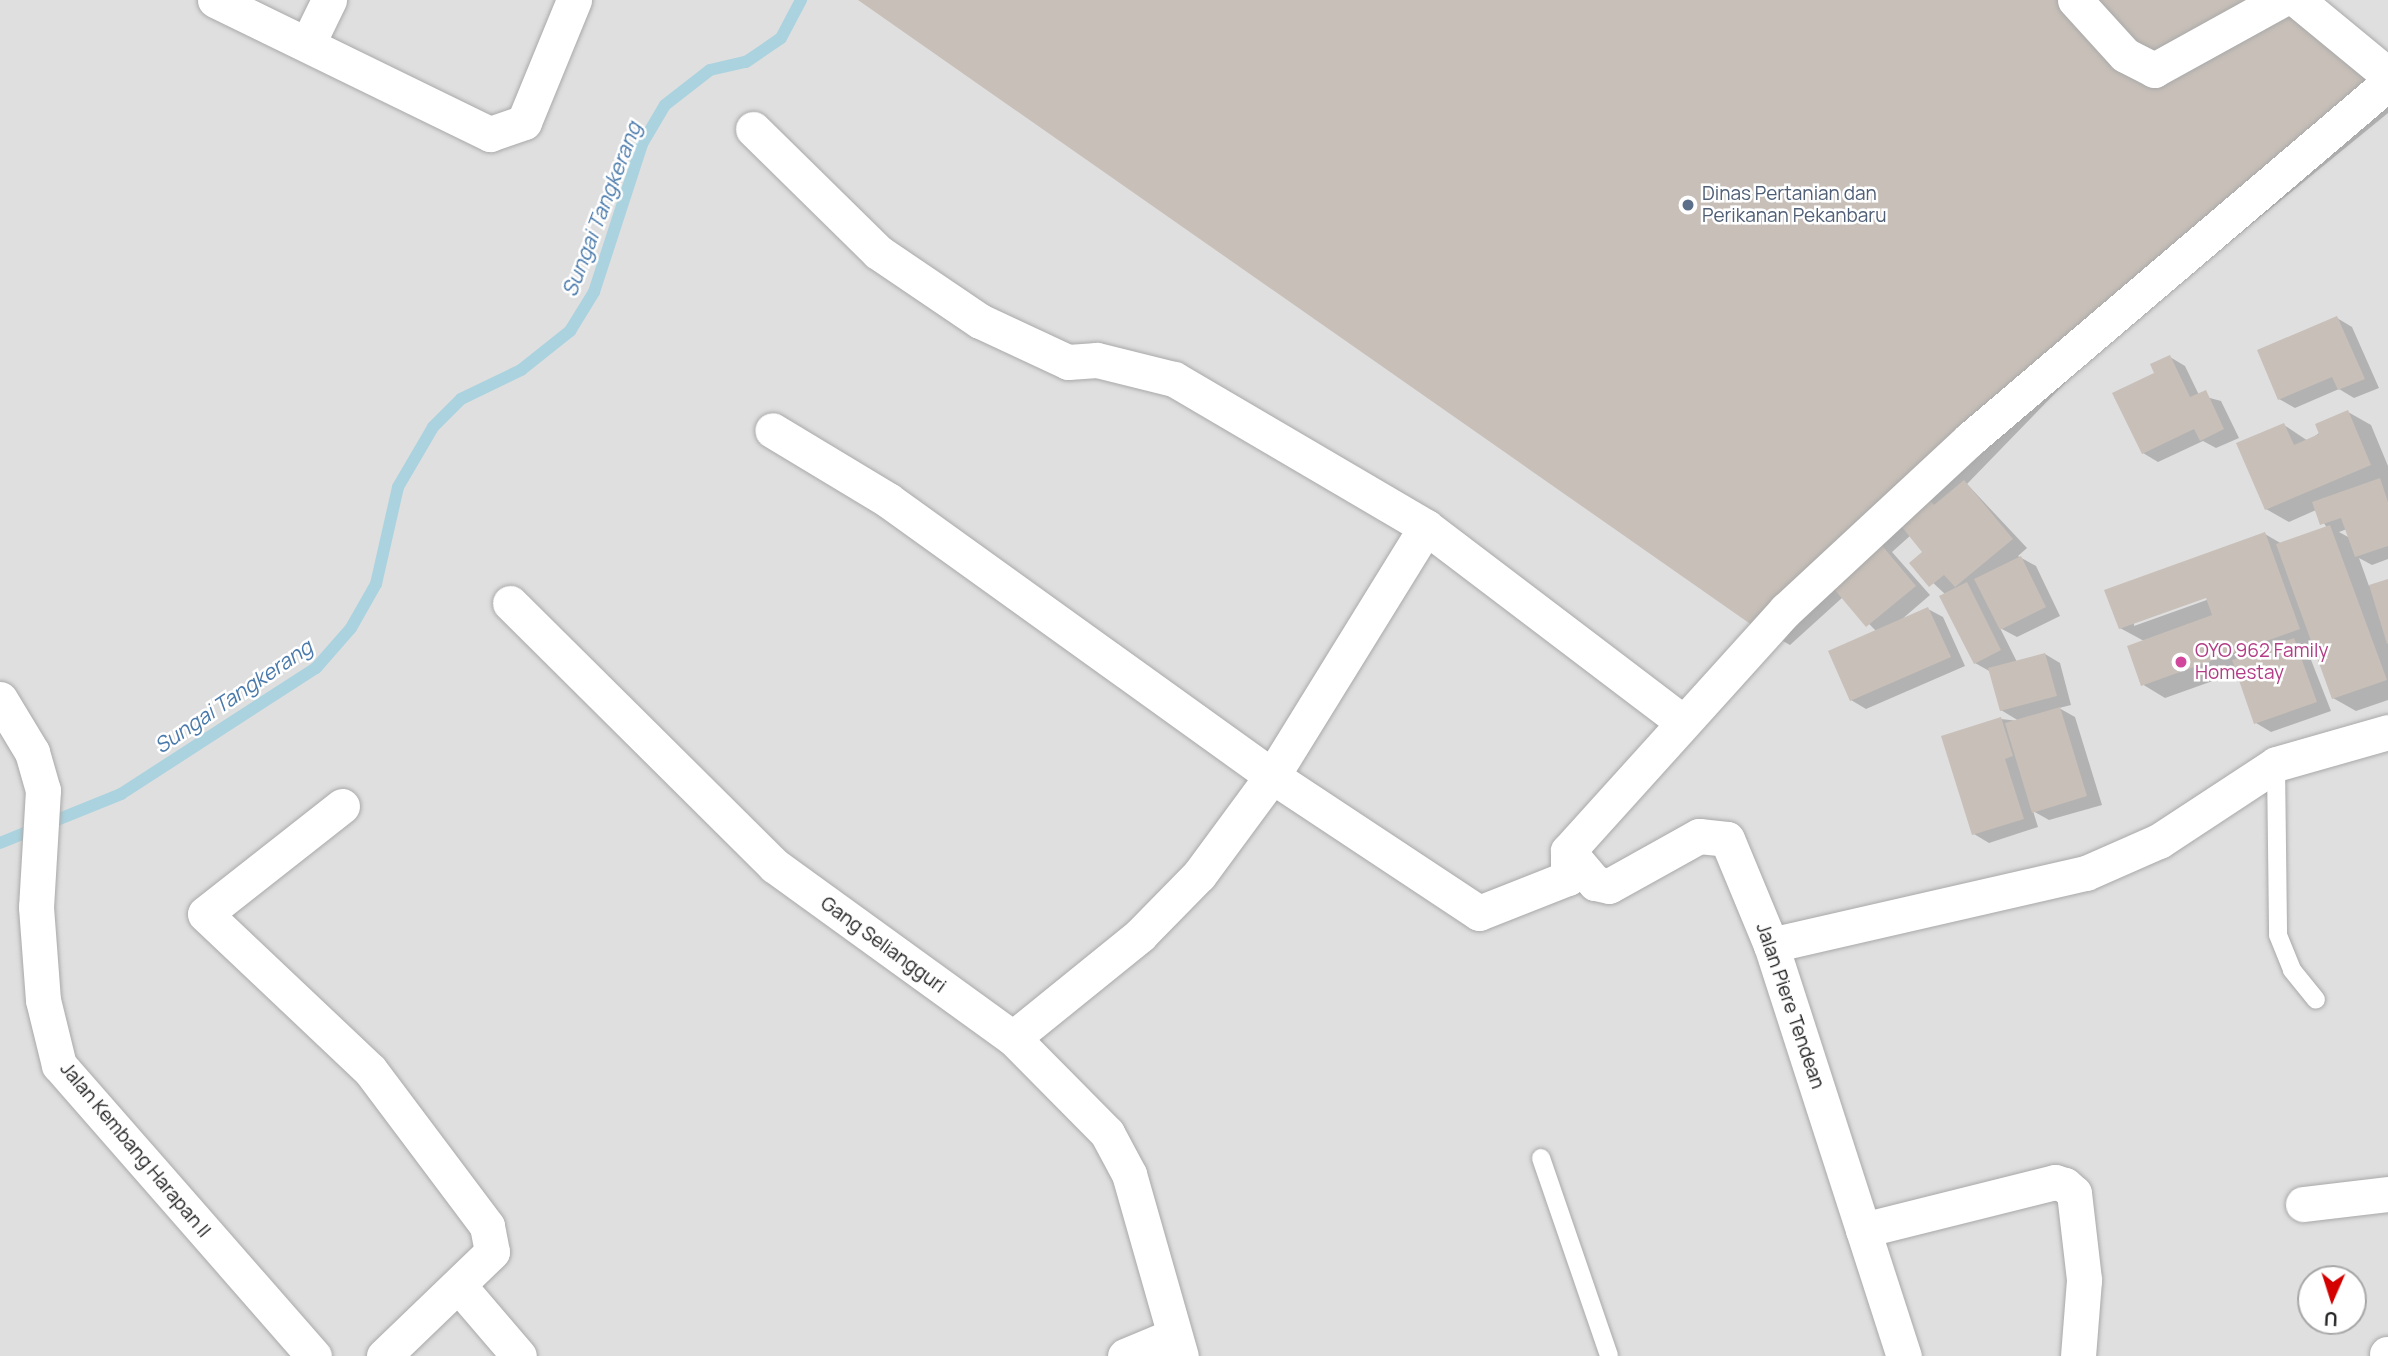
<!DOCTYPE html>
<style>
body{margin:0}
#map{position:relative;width:2388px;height:1356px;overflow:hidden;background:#f2efe9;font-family:Manrope,sans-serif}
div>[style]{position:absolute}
.residential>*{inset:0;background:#e0dfdf}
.shadow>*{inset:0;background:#0003}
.stream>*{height:12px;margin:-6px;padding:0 6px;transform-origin:6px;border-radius:6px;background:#aad3df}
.building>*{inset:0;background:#c7bfb8}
.roads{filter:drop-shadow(0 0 2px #a9a9a9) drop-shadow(0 0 2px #a9a9a9)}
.lane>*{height:18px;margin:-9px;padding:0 9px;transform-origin:9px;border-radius:9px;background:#fff}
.street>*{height:35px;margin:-17.5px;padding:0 17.5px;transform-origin:17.5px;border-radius:17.5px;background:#fff}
.dots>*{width:19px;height:19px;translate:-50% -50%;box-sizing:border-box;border:4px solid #fff;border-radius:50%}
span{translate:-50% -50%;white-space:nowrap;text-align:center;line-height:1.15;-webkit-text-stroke:5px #fff;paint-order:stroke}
.service-label{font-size:19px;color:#4e5e75}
.left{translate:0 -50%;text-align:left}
.hotel-label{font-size:19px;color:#b23c85}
.street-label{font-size:19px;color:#222}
.water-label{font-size:21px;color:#4a7aab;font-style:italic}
.north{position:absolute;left:2297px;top:1265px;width:70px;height:70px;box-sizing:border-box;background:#fff;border:2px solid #a7a7a7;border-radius:50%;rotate:183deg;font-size:19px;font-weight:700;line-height:28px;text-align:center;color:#222}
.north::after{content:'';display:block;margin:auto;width:24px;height:32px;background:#d40000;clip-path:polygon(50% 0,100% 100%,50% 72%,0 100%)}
</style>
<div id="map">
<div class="residential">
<div style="clip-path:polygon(evenodd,0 0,2388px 0,2388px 1356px,0 1356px,0 0,2311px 1279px,2353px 1279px,2353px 1321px,2311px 1321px,2311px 1279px)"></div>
</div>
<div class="shadow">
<div style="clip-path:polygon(861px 0,2388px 73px,2388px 113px,2095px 352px,1967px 484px,2027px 548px,2018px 556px,2036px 566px,2060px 616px,2017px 637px,2000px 628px,2017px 662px,2045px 654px,2060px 663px,2071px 705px,2059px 708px,2075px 717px,2102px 805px,2049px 820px,2033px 811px,2038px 827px,1989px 843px,1974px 834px,2001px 719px,2019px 721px,2001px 710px,1991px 672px,1975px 663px,1946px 595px,1912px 563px,1925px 552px,1911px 535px,1892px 552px,1930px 595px,1901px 620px,1928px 609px,1943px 617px,1965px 666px,1866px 709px,1851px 700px,1876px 631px,1843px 597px,1790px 645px,1760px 628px)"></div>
<div style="clip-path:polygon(2337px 318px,2352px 327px,2379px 388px,2354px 398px,2339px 389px,2295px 408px,2279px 399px)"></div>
<div style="clip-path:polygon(2170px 357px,2185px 366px,2199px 395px,2221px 401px,2239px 438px,2216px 448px,2203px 441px,2158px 462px,2143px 453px,2157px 373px)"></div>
<div style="clip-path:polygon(evenodd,2348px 412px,2371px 425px,2388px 466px,2388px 559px,2372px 565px,2359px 558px,2369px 586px,2388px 580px,2388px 700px,2356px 711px,2333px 698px,2314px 644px,2306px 647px,2331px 711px,2271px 732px,2256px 723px,2238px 672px,2165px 698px,2142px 684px,2144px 641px,2120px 628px,2265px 534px,2282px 544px,2327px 528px,2316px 510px,2289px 522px,2266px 509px,2284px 425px,2308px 441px,2348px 412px,2347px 529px,2350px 538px,2339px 532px,2347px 529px,2348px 412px,2214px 593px,2215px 597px,2134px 626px,2134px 622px,2214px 593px)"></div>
</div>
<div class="stream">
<div style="left:0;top:843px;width:131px;rotate:-22deg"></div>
<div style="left:121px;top:794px;width:232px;rotate:-32.9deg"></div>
<div style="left:316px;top:668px;width:53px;rotate:-48.8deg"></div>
<div style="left:351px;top:628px;width:51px;rotate:-60.4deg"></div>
<div style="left:376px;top:584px;width:99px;rotate:-77.2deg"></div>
<div style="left:398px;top:487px;width:69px;rotate:-59.7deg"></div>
<div style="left:433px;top:427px;width:40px;rotate:-45deg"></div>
<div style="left:461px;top:399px;width:67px;rotate:-25.8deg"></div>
<div style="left:521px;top:370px;width:63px;rotate:-38.5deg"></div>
<div style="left:570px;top:331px;width:46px;rotate:-58.4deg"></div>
<div style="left:594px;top:292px;width:156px;rotate:-72deg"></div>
<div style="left:642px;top:144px;width:45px;rotate:-59.5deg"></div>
<div style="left:665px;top:105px;width:57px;rotate:-37.9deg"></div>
<div style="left:710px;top:70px;width:37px;rotate:-13deg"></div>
<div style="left:746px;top:62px;width:42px;rotate:-34.4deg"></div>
<div style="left:781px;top:38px;width:43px;rotate:-62.2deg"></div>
</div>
<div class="building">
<div style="clip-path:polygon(858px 0,2289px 0,2385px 74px,1759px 630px)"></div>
<div style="clip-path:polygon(2337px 316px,2365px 379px,2338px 390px,2332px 377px,2278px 400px,2257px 350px)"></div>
<div style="clip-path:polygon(2170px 355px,2190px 397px,2206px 390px,2224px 429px,2200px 441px,2194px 429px,2142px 454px,2112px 393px,2154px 373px,2150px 364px)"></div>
<div style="clip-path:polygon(2348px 410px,2371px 465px,2265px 510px,2236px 443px,2284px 423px,2294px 445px,2319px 434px,2315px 424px)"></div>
<div style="clip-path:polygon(2380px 478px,2388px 502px,2388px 546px,2355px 557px,2341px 518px,2320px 525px,2312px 502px)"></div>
<div style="clip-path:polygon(1964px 480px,2013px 539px,1955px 587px,1944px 575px,1929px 587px,1909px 563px,1922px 552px,1893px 516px,1923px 491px,1934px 505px)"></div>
<div style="clip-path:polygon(2330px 525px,2387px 680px,2332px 699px,2276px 544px)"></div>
<div style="clip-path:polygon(2265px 532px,2300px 629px,2141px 686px,2127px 646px,2212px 615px,2206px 598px,2119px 629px,2104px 590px)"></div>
<div style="clip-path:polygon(1879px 542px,1916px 586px,1866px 627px,1829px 583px)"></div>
<div style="clip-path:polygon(2021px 556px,2046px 607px,2000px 630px,1974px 579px)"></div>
<div style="clip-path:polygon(2388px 579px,2388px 643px,2387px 644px,2369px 585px)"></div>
<div style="clip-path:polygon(1967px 582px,2001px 650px,1974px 664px,1939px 596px)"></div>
<div style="clip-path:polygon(1928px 607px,1951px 657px,1850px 701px,1828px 651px)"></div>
<div style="clip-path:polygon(2294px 638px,2317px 702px,2254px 724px,2232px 660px)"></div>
<div style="clip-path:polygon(2045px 653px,2057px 696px,2000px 711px,1988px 668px)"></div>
<div style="clip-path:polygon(2060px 707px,2087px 796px,2032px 813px,2005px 723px)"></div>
<div style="clip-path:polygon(2001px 717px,2013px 756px,2005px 759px,2024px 819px,1972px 835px,1941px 736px)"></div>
</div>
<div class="roads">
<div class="lane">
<div style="left:2276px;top:764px;width:171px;rotate:89.3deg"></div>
<div style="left:2278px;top:935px;width:38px;rotate:68deg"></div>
<div style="left:2292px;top:970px;width:38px;rotate:51deg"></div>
<div style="left:1541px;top:1158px;width:209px;rotate:71deg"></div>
</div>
<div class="street">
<div style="left:215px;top:0;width:306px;rotate:26deg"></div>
<div style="left:490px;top:134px;width:36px;rotate:-19deg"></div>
<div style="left:524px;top:122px;width:132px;rotate:-67.7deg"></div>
<div style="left:2075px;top:0;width:74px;rotate:47.7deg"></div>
<div style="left:2125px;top:55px;width:33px;rotate:27deg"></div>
<div style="left:2154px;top:70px;width:145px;rotate:-28.9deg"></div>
<div style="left:2297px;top:0;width:118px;rotate:39.5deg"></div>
<div style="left:308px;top:43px;width:48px;rotate:-64deg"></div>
<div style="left:753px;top:129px;width:175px;rotate:44.5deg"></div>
<div style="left:878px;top:252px;width:123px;rotate:34.1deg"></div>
<div style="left:980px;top:321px;width:97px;rotate:25deg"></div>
<div style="left:1068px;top:362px;width:29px;rotate:-4deg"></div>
<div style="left:1097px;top:360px;width:79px;rotate:13.9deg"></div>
<div style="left:1174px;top:379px;width:292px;rotate:30.4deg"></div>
<div style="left:1426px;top:527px;width:293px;rotate:121.7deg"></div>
<div style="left:1272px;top:776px;width:473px;rotate:-144.3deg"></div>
<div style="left:888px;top:500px;width:135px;rotate:-148.9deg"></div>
<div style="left:1426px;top:527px;width:321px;rotate:37.2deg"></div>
<div style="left:510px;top:603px;width:373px;rotate:44.8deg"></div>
<div style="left:775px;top:866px;width:294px;rotate:35.9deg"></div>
<div style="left:1013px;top:1038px;width:134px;rotate:45.3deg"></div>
<div style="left:1107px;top:1133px;width:47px;rotate:61.8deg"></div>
<div style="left:1129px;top:1174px;width:189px;rotate:74.1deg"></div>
<div style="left:0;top:699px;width:62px;rotate:58.9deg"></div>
<div style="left:32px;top:752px;width:40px;rotate:74deg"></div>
<div style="left:43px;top:790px;width:117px;rotate:93.4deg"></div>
<div style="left:36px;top:907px;width:93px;rotate:85.7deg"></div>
<div style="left:43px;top:1000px;width:67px;rotate:76.2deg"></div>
<div style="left:59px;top:1065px;width:387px;rotate:48.8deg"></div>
<div style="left:342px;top:806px;width:174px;rotate:141.8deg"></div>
<div style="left:205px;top:914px;width:227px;rotate:43.4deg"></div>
<div style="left:370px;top:1070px;width:195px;rotate:53.1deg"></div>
<div style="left:487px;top:1226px;width:26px;rotate:79deg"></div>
<div style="left:492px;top:1252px;width:150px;rotate:136.1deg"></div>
<div style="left:1568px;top:851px;width:42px;rotate:49.8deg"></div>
<div style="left:1595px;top:883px;width:14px;rotate:12deg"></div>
<div style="left:1609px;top:886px;width:103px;rotate:-29.1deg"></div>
<div style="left:1699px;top:836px;width:28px;rotate:6deg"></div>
<div style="left:1727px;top:839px;width:115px;rotate:67.5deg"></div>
<div style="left:1771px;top:945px;width:432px;rotate:72.1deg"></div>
<div style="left:1771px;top:945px;width:323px;rotate:-12.9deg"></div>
<div style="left:2086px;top:873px;width:80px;rotate:-23.7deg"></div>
<div style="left:2159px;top:841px;width:140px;rotate:-33.3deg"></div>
<div style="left:2276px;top:764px;width:116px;rotate:-15.9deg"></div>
<div style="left:1013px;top:1038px;width:164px;rotate:-39deg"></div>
<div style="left:1140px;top:935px;width:84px;rotate:-45.5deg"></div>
<div style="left:1199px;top:875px;width:123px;rotate:-53.6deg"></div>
<div style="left:1272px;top:776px;width:248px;rotate:33.5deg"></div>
<div style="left:1479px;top:913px;width:96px;rotate:-21.5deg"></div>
<div style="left:1568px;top:878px;width:27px;rotate:-90deg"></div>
<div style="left:1568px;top:851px;width:325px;rotate:-47.9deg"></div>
<div style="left:1786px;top:610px;width:251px;rotate:-42.9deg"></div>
<div style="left:1970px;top:439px;width:549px;rotate:-40.42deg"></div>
<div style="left:2303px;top:1204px;width:86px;rotate:-6.7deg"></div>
<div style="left:1863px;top:1230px;width:198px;rotate:-14deg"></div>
<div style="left:2055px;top:1182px;width:10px;rotate:17deg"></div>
<div style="left:2065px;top:1185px;width:12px;rotate:42deg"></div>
<div style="left:2074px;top:1193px;width:88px;rotate:83.4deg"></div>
<div style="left:2084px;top:1280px;width:76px;rotate:94.5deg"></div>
<div style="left:459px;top:1286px;width:92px;rotate:49.4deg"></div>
<div style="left:2387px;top:1354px;width:1px"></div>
<div style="left:1125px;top:1356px;width:52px;rotate:-22.6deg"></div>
</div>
</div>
<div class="dots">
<div style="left:1688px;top:205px;background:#5c6f8a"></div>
<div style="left:2181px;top:662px;background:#d1479c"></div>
</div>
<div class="service-label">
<span class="left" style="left:1702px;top:205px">Dinas Pertanian dan<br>Perikanan Pekanbaru</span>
</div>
<div class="hotel-label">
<span class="left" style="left:2195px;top:662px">OYO 962 Family<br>Homestay</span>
</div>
<div class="street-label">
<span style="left:883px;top:945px;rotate:36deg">Gang Seliangguri</span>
<span style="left:1790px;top:1006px;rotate:71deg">Jalan Piere Tendean</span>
<span style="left:135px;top:1150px;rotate:50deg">Jalan Kembang Harapan II</span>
</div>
<div class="water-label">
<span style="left:601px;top:209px;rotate:-69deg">Sungai Tangkerang</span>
<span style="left:233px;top:696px;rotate:-34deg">Sungai Tangkerang</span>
</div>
<div class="north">U</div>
</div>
